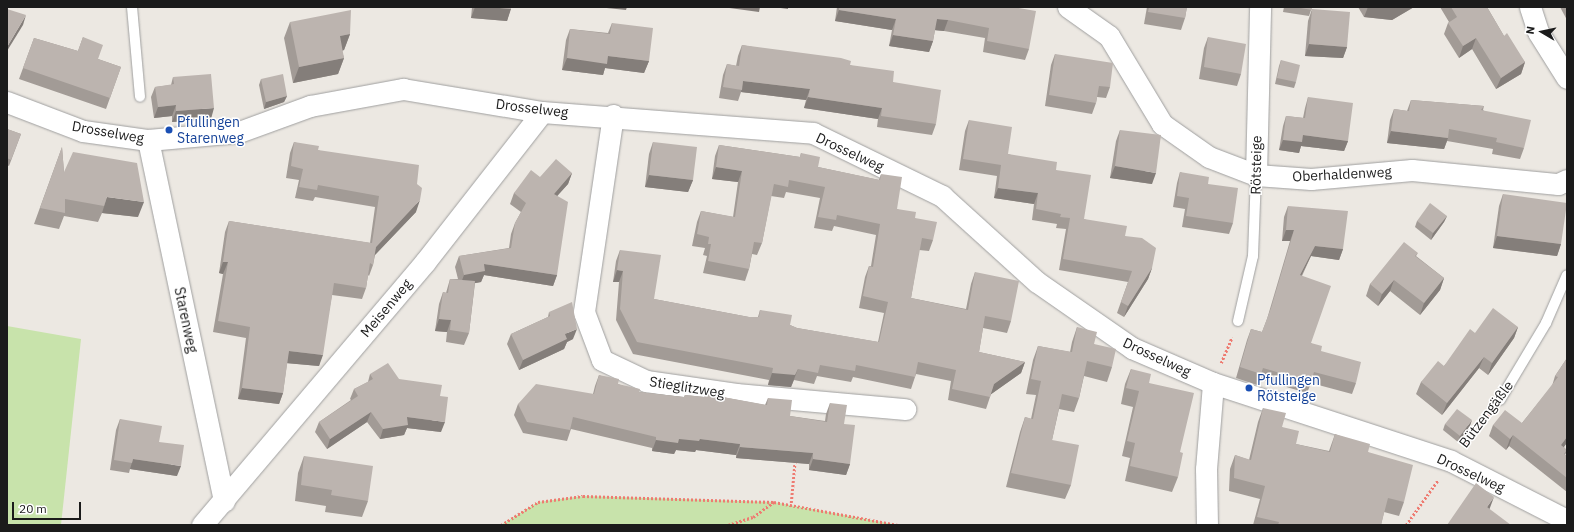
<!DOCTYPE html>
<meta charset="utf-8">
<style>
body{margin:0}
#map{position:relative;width:1574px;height:532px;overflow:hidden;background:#ece8e2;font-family:"IBM Plex Sans",sans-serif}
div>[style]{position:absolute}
.grass>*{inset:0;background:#c8e3ab}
.path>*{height:2.5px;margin-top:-1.25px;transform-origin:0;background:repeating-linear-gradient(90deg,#ee7b71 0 2px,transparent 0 4px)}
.roads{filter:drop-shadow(0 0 1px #9f9f9f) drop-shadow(0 0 1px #9f9f9f)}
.service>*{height:10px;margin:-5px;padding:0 5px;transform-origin:5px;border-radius:5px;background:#fff}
.minor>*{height:21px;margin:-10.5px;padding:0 10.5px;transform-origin:10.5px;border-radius:10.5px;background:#fff}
.wall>*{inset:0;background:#a29b96}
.shaded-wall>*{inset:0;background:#847e7a}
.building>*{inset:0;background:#bcb4af}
.dots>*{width:11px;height:11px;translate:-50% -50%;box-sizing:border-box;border:2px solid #fff;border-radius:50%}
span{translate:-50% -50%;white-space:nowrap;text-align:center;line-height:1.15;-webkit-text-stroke:3px #fff;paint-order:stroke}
.street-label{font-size:14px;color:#1b1b1b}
.transit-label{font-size:14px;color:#164399}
.left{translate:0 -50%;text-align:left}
.frame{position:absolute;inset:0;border:8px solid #1b1b1b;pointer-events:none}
.north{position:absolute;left:1522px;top:12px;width:40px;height:40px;-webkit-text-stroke:3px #fff;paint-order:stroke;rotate:279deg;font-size:11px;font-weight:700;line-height:16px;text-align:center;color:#1b1b1b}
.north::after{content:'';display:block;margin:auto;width:14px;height:18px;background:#1b1b1b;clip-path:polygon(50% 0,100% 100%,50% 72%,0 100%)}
.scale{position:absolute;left:12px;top:502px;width:69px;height:18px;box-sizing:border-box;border:2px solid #1b1b1b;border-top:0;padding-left:5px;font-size:12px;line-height:14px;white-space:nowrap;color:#1b1b1b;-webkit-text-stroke:3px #fff;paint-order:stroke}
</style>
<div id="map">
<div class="grass">
<div style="clip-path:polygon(7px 326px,81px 339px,61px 525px,7px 525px)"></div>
<div style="clip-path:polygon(583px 496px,774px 502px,898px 525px,501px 525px,538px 502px)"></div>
</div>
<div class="path">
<div style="left:1221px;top:363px;width:28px;rotate:-67deg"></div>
<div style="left:1465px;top:444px;width:41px;rotate:-50.9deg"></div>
<div style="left:791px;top:503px;width:43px;rotate:-84.7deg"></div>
<div style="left:501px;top:525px;width:44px;rotate:-31.9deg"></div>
<div style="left:538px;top:502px;width:45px;rotate:-7.6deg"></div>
<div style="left:583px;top:496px;width:191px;rotate:1.8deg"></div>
<div style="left:728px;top:525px;width:26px;rotate:-18deg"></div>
<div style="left:753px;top:517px;width:26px;rotate:-36deg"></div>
<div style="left:774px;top:502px;width:126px;rotate:10.5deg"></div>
<div style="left:1406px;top:525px;width:55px;rotate:-54.6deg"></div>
</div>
<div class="roads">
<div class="service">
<div style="left:132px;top:7px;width:90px;rotate:84.9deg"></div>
<div style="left:1238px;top:321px;width:67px;rotate:-77deg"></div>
<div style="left:1253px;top:256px;width:81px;rotate:-87.9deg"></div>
<div style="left:1500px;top:400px;width:90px;rotate:-59.1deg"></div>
<div style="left:1546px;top:323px;width:52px;rotate:-66.4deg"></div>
</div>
<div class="minor">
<div style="left:1068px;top:7px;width:50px;rotate:35.3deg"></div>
<div style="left:1109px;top:36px;width:103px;rotate:58.9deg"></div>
<div style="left:1162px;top:124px;width:57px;rotate:35.1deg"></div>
<div style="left:1209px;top:157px;width:50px;rotate:21deg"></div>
<div style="left:1256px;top:175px;width:55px;rotate:4.2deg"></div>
<div style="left:1311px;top:179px;width:101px;rotate:-5.1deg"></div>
<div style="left:1412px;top:170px;width:147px;rotate:5.5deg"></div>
<div style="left:1558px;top:184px;width:10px;rotate:-24deg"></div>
<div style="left:1530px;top:7px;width:26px;rotate:72deg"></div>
<div style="left:1538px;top:32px;width:54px;rotate:57.8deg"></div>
<div style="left:7px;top:102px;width:81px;rotate:20.9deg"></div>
<div style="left:83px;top:131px;width:66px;rotate:7.9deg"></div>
<div style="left:148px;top:140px;width:91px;rotate:-5deg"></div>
<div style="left:239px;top:132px;width:76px;rotate:-20.1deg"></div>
<div style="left:310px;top:106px;width:95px;rotate:-10.4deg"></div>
<div style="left:403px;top:89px;width:141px;rotate:9.4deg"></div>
<div style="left:542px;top:112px;width:272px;rotate:4.4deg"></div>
<div style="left:813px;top:133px;width:144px;rotate:26deg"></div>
<div style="left:942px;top:196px;width:128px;rotate:42.2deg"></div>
<div style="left:1037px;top:282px;width:116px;rotate:34.8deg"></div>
<div style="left:1132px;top:348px;width:88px;rotate:23.4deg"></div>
<div style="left:1213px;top:383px;width:250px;rotate:18.1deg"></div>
<div style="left:1451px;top:461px;width:130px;rotate:27deg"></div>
<div style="left:613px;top:115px;width:199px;rotate:98.4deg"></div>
<div style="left:584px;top:312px;width:51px;rotate:69.4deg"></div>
<div style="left:602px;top:360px;width:49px;rotate:25.5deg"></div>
<div style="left:646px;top:381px;width:91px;rotate:8.2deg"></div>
<div style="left:736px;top:394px;width:170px;rotate:5.1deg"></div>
<div style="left:148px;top:140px;width:369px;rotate:78.1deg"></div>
<div style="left:1256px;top:175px;width:168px;rotate:-88.6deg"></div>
<div style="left:202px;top:525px;width:345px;rotate:-49.7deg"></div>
<div style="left:425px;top:262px;width:190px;rotate:-52deg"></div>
<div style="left:1207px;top:525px;width:56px;rotate:-91deg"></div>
<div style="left:1206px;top:469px;width:86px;rotate:-85.3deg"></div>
</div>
</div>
<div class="wall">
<div style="clip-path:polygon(472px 7px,511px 7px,507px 21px,471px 18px)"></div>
<div style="clip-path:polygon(837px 7px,1013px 7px,1029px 49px,1025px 60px,983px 52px,985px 38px,944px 31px,935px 30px,933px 41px,929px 52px,889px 46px,892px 30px,835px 21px)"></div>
<div style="clip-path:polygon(1147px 7px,1187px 7px,1185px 18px,1181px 30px,1144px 24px)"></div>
<div style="clip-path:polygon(1284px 7px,1312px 7px,1309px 16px,1283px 12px)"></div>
<div style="clip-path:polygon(1358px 7px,1414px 7px,1392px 20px,1364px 17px)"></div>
<div style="clip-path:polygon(1440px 7px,1487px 7px,1504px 36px,1525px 62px,1521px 74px,1496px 89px,1472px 49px,1459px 58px,1444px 34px,1448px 23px,1449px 22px)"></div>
<div style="clip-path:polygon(1560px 7px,1567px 7px,1567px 20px)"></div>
<div style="clip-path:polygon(1312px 9px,1347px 47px,1343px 58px,1305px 56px,1308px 21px)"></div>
<div style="clip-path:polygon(290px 22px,350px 34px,344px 50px,342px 51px,344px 58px,338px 74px,293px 83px,284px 38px)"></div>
<div style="clip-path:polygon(612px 23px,649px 61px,644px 73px,605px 68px,603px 75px,562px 70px,566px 40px,570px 29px,608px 33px)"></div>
<div style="clip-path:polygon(83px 37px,98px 59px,121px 67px,106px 109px,19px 79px,34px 38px,78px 51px)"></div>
<div style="clip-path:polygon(1208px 37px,1241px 74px,1237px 86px,1199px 79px,1204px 48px)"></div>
<div style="clip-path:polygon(742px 45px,850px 65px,893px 82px,936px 124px,932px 135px,877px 127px,878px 119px,804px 108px,806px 100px,741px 92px,738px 101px,719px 98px,723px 75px,727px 64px,736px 66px,738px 56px)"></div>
<div style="clip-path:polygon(1055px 54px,1110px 87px,1106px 98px,1097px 97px,1096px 103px,1092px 114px,1045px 106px,1051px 65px)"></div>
<div style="clip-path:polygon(1281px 60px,1296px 82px,1294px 88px,1275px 84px,1279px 66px)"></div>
<div style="clip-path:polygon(173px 77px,211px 119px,172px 122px,172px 116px,154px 118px,151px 97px,155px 87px,171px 85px)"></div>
<div style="clip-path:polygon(261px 79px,287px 96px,284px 102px,264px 109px,259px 85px)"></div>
<div style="clip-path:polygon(1308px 97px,1348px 141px,1344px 151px,1301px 146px,1299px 153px,1279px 150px,1283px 126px,1286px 116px,1303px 118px,1305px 108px)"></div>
<div style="clip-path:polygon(1411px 100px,1484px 106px,1483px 110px,1524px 148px,1520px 159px,1492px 154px,1493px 149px,1447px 141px,1444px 149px,1387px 143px,1390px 120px,1394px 109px,1407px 111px)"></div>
<div style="clip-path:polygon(969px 120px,1008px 154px,1056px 170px,1084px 219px,1125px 236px,1152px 268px,1148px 279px,1124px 317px,1117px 313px,1128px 282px,1059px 270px,1066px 229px,1056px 228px,1057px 224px,1032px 220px,1034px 204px,994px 198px,997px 176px,959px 170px,965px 131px)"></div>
<div style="clip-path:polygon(7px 129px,21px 134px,9px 166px,7px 165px)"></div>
<div style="clip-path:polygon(1120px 130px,1152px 184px,1110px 178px,1116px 141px)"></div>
<div style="clip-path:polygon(294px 142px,417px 184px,416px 212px,375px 255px,373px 265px,369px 276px,368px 275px,366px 288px,362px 299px,332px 295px,319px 366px,287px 363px,283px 393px,279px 404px,238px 399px,246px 338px,213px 332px,223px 274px,219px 273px,225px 232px,229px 221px,370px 243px,375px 207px,315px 197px,313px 201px,295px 198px,299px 180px,286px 178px,290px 153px)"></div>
<div style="clip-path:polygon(653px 142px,693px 180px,688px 192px,645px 187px,649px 154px)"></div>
<div style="clip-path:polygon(719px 145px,800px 157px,801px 153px,818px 167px,879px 180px,881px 174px,897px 209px,915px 218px,933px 240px,929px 251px,919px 250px,911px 298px,966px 309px,971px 284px,975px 272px,1011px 321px,1007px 333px,983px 328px,979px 352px,1025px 362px,1021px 373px,991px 394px,986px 409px,948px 400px,951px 381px,916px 374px,911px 389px,853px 377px,851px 382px,817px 376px,814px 384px,794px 380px,791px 387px,768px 385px,769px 380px,633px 354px,616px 320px,619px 282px,613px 282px,616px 261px,620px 250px,654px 299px,749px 317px,758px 317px,760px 310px,790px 325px,797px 328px,878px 342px,884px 313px,859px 308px,865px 277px,869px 266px,871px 266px,876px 235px,834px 226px,832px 231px,814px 228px,820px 198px,786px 192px,784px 198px,771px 196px,762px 243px,757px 255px,752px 254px,749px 269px,745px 281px,703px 273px,707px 256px,703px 255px,705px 248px,692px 246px,697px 222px,701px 211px,733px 217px,738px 182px,712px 179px,715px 156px)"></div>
<div style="clip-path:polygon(62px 147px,64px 172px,138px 217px,102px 213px,98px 222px,64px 216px,59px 229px,34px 224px)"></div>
<div style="clip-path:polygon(1180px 172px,1208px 184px,1233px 223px,1229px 234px,1182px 227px,1185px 209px,1173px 207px,1177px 183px)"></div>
<div style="clip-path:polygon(572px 173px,568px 184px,557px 196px,557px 275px,553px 286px,484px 275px,481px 282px,475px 283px,469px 333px,464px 345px,446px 342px,447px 332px,435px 331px,439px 304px,443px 292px,446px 293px,450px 279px,458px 279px,455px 267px,459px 256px,509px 248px,511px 234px,515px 223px,521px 212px,510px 204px,514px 193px,540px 177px)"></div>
<div style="clip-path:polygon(1503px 194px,1561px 244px,1557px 256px,1493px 248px,1499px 206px)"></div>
<div style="clip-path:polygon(1288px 206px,1343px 249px,1339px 260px,1311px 256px,1302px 276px,1311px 343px,1356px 383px,1352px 394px,1311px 383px,1307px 393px,1259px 379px,1257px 385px,1236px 378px,1247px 340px,1251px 329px,1262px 332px,1267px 319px,1290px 241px,1282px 241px,1284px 217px)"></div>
<div style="clip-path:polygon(1447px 216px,1444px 222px,1431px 240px,1415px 227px,1417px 221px)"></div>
<div style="clip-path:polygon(1418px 253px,1416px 256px,1444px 278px,1440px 290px,1420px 315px,1390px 291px,1378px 306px,1366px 296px,1370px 284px)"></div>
<div style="clip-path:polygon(549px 312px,573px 339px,567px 342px,564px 349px,519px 370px,507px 344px,511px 334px,548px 317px)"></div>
<div style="clip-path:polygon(1077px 327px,1094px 344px,1112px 367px,1107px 382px,1084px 376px,1079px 398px,1074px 412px,1059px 409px,1052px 440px,1071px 485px,1065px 499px,1006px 487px,1020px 432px,1025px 417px,1031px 419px,1036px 395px,1026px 394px,1033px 360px,1038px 346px,1070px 352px,1072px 342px)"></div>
<div style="clip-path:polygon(1518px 327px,1514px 338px,1488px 375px,1479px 368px,1442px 415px,1416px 394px,1421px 382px,1444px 366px,1475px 333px)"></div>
<div style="clip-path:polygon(1567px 358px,1567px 442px,1566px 444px,1564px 447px,1567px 451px,1565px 455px,1567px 456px,1567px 492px,1509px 446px,1506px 450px,1489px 436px,1493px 425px,1522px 423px,1552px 386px,1555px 376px)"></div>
<div style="clip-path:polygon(1131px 369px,1149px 383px,1180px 452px,1178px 477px,1172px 492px,1125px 481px,1130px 458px,1122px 456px,1133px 407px,1121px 404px,1125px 384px)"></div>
<div style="clip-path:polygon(370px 374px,399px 379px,441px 432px,407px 428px,404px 435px,380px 439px,367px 422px,327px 449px,315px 432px,319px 422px,351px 400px,350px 399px,354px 389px,368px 382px)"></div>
<div style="clip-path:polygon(599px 375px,618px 384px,639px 392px,684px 397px,685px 395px,704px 397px,706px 394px,765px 405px,768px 398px,790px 416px,825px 421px,826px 414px,830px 403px,844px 424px,850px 464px,846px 475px,809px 470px,809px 464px,736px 458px,736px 455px,696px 450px,695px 452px,676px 450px,674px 454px,652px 451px,652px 448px,571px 429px,567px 441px,523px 433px,514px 415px,518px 404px,593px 394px,595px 386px)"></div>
<div style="clip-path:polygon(1263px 408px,1282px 427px,1296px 444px,1329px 451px,1335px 434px,1368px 452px,1404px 502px,1399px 516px,1384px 512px,1381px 525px,1253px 525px,1260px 499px,1229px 491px,1230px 469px,1235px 455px,1249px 460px,1258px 422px)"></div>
<div style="clip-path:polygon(120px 419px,159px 442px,177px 476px,130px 469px,129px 473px,110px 470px,116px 430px)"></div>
<div style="clip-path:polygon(1445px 424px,1470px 426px,1458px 442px,1443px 430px)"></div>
<div style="clip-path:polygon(304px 456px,368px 501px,362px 517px,325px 512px,326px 506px,295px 501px,298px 473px)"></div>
</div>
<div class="shaded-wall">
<div style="clip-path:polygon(475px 7px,488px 7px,511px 9px,507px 21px,471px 18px)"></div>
<div style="clip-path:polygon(597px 7px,627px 7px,626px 10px)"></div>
<div style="clip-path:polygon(722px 7px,760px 7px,759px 12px)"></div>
<div style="clip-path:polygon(773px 7px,788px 7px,788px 9px)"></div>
<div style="clip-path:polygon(1368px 7px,1414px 7px,1392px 20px,1364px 17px)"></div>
<div style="clip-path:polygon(839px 10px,896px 19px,892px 30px,835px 21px)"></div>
<div style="clip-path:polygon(26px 15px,23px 25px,7px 51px,7px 47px)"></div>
<div style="clip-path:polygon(937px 19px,948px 20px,944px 31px,933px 30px)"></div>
<div style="clip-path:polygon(350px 34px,344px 50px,334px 52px,340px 36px)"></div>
<div style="clip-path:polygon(893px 35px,933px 41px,929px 52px,889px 46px)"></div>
<div style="clip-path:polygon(1476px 38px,1472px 49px,1459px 58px,1463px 46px)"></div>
<div style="clip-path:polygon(1309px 44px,1347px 47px,1343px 58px,1305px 56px)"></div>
<div style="clip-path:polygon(608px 56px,649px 61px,644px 73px,605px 68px,603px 75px,562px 70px,567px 58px)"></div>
<div style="clip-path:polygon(344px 58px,338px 74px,293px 83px,299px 67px)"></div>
<div style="clip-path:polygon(1525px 62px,1521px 74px,1496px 89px,1501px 78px)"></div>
<div style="clip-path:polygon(743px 81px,810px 89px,806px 100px,741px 92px)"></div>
<div style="clip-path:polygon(287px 96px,284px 102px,264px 109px,266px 102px)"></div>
<div style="clip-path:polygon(808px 97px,882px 108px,878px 119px,804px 108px)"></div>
<div style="clip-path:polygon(176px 105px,172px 116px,154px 118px,158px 107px)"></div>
<div style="clip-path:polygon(214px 108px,211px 119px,172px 122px,176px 111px)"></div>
<div style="clip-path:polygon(1391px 131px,1448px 138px,1444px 149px,1387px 143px)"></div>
<div style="clip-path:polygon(1303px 135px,1348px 141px,1344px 151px,1301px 146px,1299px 153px,1279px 150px,1283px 140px)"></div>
<div style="clip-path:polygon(1115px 166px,1156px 173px,1152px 184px,1110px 178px)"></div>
<div style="clip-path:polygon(716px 167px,742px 171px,738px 182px,712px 179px)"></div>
<div style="clip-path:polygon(572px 173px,568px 184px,550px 204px,554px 194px)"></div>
<div style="clip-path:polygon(649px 175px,693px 180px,688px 192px,645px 187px)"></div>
<div style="clip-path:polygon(998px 188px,1038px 193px,1034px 204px,994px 198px)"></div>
<div style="clip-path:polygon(107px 197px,144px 202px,138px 217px,102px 213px)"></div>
<div style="clip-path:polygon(420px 200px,416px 212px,372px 258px,376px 247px)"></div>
<div style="clip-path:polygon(1447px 216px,1444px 222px,1431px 240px,1433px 233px)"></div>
<div style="clip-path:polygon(1286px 230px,1294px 230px,1290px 241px,1282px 241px)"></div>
<div style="clip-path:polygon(1497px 236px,1561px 244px,1557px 256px,1493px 248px)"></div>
<div style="clip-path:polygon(1315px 246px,1343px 249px,1339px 260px,1311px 256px,1296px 286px,1300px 275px)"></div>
<div style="clip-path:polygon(223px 262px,228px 262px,223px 274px,219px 273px)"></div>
<div style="clip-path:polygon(484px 264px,557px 275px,553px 286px,484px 275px,481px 282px,460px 286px,464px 275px)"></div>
<div style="clip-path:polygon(1152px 268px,1148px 279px,1124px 317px,1128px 306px)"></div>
<div style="clip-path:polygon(617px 270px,623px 271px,619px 282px,613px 282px)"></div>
<div style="clip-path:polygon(1444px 278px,1440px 290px,1420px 315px,1424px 303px)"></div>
<div style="clip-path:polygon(1394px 280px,1390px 291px,1378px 306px,1382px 294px)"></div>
<div style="clip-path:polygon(439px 319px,451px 320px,447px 332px,435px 331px)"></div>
<div style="clip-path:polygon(1518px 327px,1514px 338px,1488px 375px,1492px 363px)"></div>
<div style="clip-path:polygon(577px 329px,573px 339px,567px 342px,564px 349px,519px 370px,523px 360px,565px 334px)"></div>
<div style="clip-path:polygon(289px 351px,323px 355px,319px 366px,285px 363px)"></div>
<div style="clip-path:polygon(1484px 357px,1479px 368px,1442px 415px,1447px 403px)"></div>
<div style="clip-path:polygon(1025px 362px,1021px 373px,990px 395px,994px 384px)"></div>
<div style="clip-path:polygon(798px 369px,791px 387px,768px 385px,772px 373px)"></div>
<div style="clip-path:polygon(242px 388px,283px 393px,279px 404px,238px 399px)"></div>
<div style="clip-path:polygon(371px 412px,367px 422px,327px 449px,330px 439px)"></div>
<div style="clip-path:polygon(407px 417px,445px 422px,441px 432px,407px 428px,404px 435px,380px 439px,383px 429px)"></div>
<div style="clip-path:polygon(1472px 420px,1470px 426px,1458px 442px,1460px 436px)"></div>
<div style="clip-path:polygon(1513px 435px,1509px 446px,1506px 450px,1510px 439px)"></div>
<div style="clip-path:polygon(1567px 437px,1567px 442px,1566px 444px,1557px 456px,1561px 445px)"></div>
<div style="clip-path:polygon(679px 439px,700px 439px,740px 444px,736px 455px,696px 450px,695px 452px,676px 450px,674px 454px,652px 451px,656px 440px)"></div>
<div style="clip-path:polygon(740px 447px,813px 453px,809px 464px,736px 458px)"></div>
<div style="clip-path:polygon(133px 459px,181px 466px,177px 476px,130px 469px)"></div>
<div style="clip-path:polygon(813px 459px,850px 464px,846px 475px,809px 470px)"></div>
<div style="clip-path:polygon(1494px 497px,1488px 513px,1487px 507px)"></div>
</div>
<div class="building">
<div style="clip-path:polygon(488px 7px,511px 7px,511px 9px)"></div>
<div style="clip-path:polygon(839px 7px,1013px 7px,1036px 11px,1029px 49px,987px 41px,989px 28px,948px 20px,937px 19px,933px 41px,893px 35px,896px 19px,839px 10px)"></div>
<div style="clip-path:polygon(1149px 7px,1187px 7px,1185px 18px,1148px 12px)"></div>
<div style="clip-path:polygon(1295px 7px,1312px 7px,1312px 10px)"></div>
<div style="clip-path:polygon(1451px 7px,1487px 7px,1504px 36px,1507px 33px,1525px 62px,1501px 78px,1476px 38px,1463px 46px,1448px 23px,1457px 17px)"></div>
<div style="clip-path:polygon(7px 9px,26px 15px,7px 47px)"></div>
<div style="clip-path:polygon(1312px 9px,1350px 12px,1347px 47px,1309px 44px)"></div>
<div style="clip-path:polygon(351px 10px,350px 34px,340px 36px,344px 58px,299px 67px,290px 22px)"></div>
<div style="clip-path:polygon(612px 23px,653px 28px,649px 61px,608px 56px,607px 64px,567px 58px,570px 29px,610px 34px)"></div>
<div style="clip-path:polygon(83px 37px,103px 45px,98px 59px,121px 67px,110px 98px,23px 68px,34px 38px,78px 51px)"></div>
<div style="clip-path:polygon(1208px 37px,1246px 44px,1241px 74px,1204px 67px)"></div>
<div style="clip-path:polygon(742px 45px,841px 58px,851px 61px,850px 65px,894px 71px,893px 82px,941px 90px,936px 124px,881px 116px,882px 108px,808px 97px,810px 89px,743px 81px,742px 90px,723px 87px,727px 64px,739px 66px)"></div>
<div style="clip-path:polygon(1055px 54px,1113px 63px,1110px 87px,1099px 86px,1096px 103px,1049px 95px)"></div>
<div style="clip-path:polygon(1281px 60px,1300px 65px,1296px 82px,1277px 78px)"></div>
<div style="clip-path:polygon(211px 74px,214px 108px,176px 111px,176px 105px,158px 107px,155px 87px,174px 84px,173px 77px)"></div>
<div style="clip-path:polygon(283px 74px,287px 96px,266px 102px,261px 79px)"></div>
<div style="clip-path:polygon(1308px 97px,1353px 103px,1348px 141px,1303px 135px,1302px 142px,1283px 140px,1286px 116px,1305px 118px)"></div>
<div style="clip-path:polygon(1411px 100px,1484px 106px,1481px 110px,1531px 120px,1524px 148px,1496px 142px,1497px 138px,1449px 129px,1448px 138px,1391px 131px,1394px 109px,1409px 111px)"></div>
<div style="clip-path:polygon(969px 120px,1012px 127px,1008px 154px,1057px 162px,1056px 170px,1091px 175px,1084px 219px,1127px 226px,1125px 236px,1142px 238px,1156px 248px,1152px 268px,1128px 306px,1121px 302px,1132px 271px,1063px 259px,1070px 218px,1060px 217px,1061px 214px,1036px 209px,1038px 193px,998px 188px,1001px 165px,963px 159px)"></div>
<div style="clip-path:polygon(7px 129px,21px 134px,11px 160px,7px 158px)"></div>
<div style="clip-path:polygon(1120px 130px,1161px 135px,1156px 173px,1115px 166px)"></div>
<div style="clip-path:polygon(294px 142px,319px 146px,318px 150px,419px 165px,417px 184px,422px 188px,420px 200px,376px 247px,373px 265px,370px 263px,366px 288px,334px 283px,323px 355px,289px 351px,283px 393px,242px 388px,250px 327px,218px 321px,228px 262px,223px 262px,229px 221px,372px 243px,379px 196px,318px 185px,317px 190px,299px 187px,303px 169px,291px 166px)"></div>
<div style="clip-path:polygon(653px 142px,697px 147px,693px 180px,649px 175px)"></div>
<div style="clip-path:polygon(719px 145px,800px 157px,801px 153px,820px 157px,818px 167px,880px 180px,881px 174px,902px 177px,897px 209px,916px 212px,915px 218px,937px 222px,933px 240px,922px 238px,911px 298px,968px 310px,975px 272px,1019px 281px,1011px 321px,985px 316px,979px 352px,1025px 362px,994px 384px,990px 397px,952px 389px,956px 370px,918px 362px,915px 377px,856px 365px,855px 371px,820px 365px,818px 373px,798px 369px,795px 375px,772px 373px,773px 368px,637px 342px,620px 309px,623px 271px,617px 270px,620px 250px,661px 255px,654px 299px,749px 317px,759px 317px,760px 310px,792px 315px,790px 325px,797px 328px,879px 342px,888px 302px,863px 296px,869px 266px,873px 267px,880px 224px,837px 215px,836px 220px,818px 217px,825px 187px,789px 180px,788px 187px,774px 184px,762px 243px,754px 242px,749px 269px,708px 261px,711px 244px,708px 244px,709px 237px,697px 234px,701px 211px,735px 217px,742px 171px,716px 167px)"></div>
<div style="clip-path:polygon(62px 147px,64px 172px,73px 152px,137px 163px,144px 202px,107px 197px,104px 206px,65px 199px,65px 213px,40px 208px)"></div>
<div style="clip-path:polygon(556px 159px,572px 173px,554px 194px,568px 202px,557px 275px,484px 264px,485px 271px,464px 275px,459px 256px,511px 248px,515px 223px,526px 203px,514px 193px,531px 170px,540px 177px)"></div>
<div style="clip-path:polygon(1180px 172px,1209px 177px,1208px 184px,1238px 188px,1233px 223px,1186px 216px,1189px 198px,1177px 196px)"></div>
<div style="clip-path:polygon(1503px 194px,1567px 203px,1561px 244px,1497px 236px)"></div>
<div style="clip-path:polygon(1430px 203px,1447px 216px,1433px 233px,1417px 221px)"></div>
<div style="clip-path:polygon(1288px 206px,1348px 211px,1343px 249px,1315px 246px,1300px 275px,1331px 286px,1311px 343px,1322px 346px,1321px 351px,1361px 362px,1356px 383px,1314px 372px,1311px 382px,1263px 368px,1261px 374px,1240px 367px,1251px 329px,1262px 332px,1271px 308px,1294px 230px,1286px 230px)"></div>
<div style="clip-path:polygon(1404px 242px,1418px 253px,1415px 256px,1444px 278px,1424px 303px,1394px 280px,1382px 294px,1370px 284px)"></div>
<div style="clip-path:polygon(450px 279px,475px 281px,469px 333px,450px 330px,451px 320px,439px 319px,443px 292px,448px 293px)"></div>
<div style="clip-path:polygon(572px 302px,577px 329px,565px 334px,567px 339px,523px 360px,511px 334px,550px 316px,549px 312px)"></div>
<div style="clip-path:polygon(1493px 308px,1518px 327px,1492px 363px,1484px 357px,1447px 403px,1421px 382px,1438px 361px,1444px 366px,1470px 329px,1475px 333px)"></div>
<div style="clip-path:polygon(1077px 327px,1097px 332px,1094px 344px,1116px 349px,1112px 367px,1087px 361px,1079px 398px,1062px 394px,1052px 440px,1079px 445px,1071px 485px,1011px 473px,1025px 417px,1033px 419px,1041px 381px,1031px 379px,1038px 346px,1072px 352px)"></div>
<div style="clip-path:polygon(1567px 358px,1567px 437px,1561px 445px,1567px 450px,1564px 454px,1567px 456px,1567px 478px,1513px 435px,1510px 439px,1493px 425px,1505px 410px,1522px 423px,1558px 377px,1555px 376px)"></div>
<div style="clip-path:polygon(388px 363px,399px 379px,442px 385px,440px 396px,448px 397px,445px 422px,407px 417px,408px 425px,383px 429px,371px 412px,330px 439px,319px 422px,358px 396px,354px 389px,373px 379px,370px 374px)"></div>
<div style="clip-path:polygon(1131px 369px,1151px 374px,1149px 383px,1194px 393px,1180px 452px,1183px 453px,1178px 477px,1130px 466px,1135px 443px,1127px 441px,1139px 391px,1126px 388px)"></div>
<div style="clip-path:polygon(599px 375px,619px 379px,618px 384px,640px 389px,639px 392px,684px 397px,685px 395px,705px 397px,706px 394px,767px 405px,768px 398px,792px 400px,790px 416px,827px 422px,830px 403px,847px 405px,844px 424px,855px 425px,850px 464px,813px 459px,813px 453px,740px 447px,740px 444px,700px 439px,699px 441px,679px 439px,678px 443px,656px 440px,656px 437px,573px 417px,570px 430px,527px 422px,518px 404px,536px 384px,594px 394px)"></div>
<div style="clip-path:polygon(1263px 408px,1286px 413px,1282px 427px,1299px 431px,1296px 444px,1330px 452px,1335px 434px,1370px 444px,1368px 452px,1413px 465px,1404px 502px,1388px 498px,1381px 525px,1278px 525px,1279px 522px,1257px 517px,1265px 486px,1234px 478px,1235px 455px,1251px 460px)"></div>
<div style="clip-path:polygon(1457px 409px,1472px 420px,1460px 436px,1445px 424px)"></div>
<div style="clip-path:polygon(120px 419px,162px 426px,159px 442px,184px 445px,181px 466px,133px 459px,132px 463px,114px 460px)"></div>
<div style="clip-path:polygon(304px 456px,373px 466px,368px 501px,331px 495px,332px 490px,301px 485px)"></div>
<div style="clip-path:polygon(1476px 483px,1494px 497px,1487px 507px,1511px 525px,1447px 525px)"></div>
</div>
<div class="dots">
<div style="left:169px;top:130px;background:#1a4fb4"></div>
<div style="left:1249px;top:388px;background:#1a4fb4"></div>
</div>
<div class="street-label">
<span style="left:532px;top:108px;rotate:7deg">Drosselweg</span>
<span style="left:108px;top:132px;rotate:10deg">Drosselweg</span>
<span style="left:850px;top:152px;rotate:25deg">Drosselweg</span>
<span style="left:1256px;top:165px;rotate:-89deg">Rötsteige</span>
<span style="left:1342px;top:174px;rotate:-3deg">Oberhaldenweg</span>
<span style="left:386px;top:308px;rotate:-50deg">Meisenweg</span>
<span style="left:186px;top:320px;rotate:78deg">Starenweg</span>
<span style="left:1157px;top:357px;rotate:25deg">Drosselweg</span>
<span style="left:687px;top:387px;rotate:9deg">Stieglitzweg</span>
<span style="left:1486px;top:414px;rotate:-53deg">Bützengäßle</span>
<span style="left:1471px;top:473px;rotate:25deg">Drosselweg</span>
</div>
<div class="transit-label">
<span class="left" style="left:177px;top:130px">Pfullingen<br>Starenweg</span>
<span class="left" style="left:1257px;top:388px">Pfullingen<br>Rötsteige</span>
</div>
<div class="frame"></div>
<div class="north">N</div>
<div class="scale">20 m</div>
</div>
